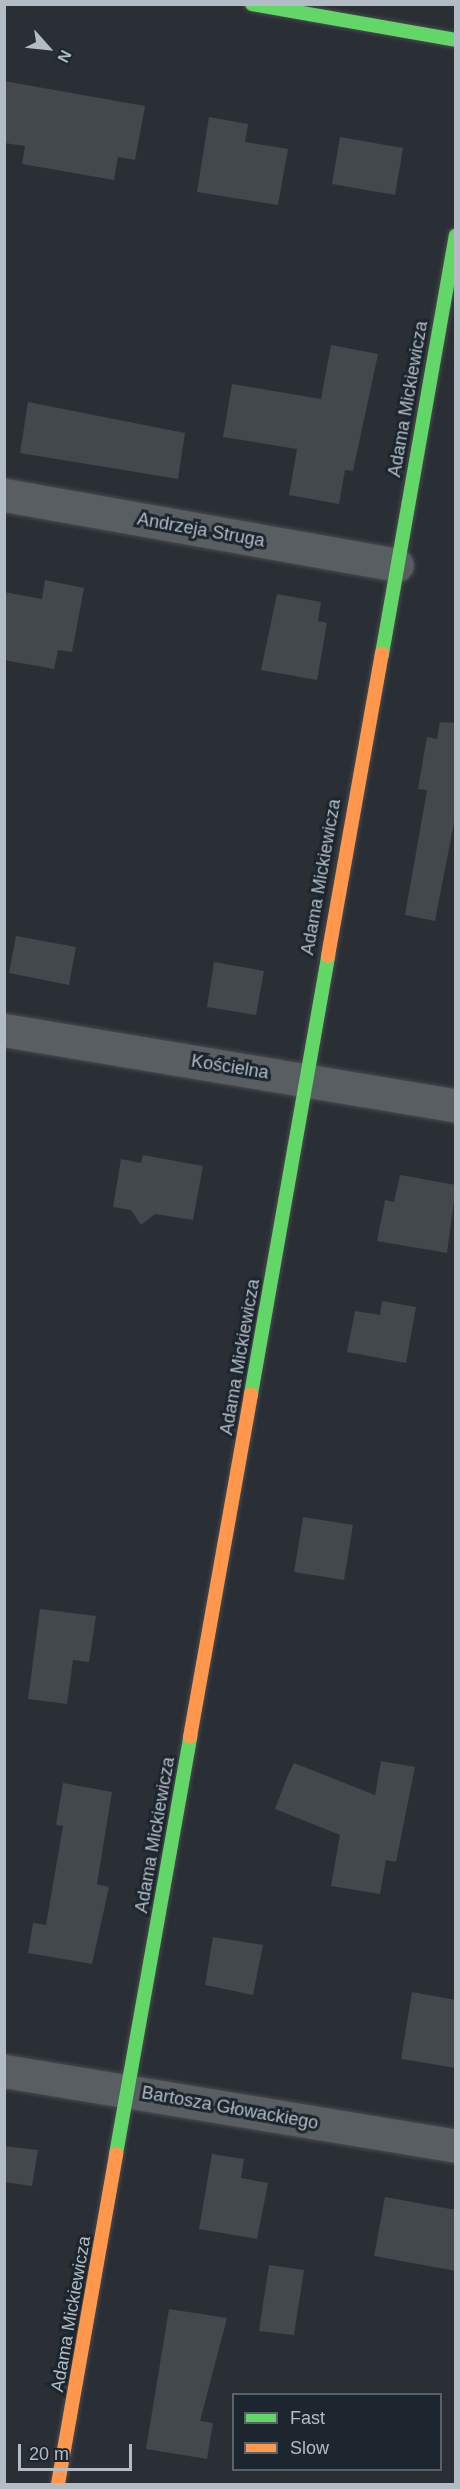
<!DOCTYPE html>
<meta charset="utf-8">
<style>
body{margin:0}
#map{position:relative;width:460px;height:2489px;overflow:hidden;background:#2a2f35;font-family:Arial,sans-serif}
div>[style]{position:absolute}
.building>*{inset:0;background:#43484d}
.roads{filter:drop-shadow(0 0 2px #484b4f) drop-shadow(0 0 2px #484b4f)}
.street>*{height:33px;margin:-16.5px;padding:0 16.5px;transform-origin:16.5px;border-radius:16.5px;background:#595e62}
.fast>*{height:14px;margin:-7px;padding:0 7px;transform-origin:7px;border-radius:7px;background:#63d668}
.slow>*{height:14px;margin:-7px;padding:0 7px;transform-origin:7px;border-radius:7px;background:#ff974d}
span{translate:-50% -50%;white-space:nowrap;text-align:center;line-height:1.15;-webkit-text-stroke:6px #1d262e;paint-order:stroke}
.street-label{font-size:18px;color:#b3bcc5}
.frame{position:absolute;inset:0;border:6px solid #b3bcc5;pointer-events:none}
.legend{position:absolute;left:232px;top:2393px;width:210px;height:78px;box-sizing:border-box;background:#1d262e;border:2px solid #59626a;margin:0;padding:8px 10px;list-style:none;font-size:18px;color:#b3bcc5}
.legend li{display:flex;align-items:center;gap:12px;height:30px}
.legend b{width:30px;border:2px solid #59626a}
.north{position:absolute;left:18px;top:18px;width:60px;height:60px;-webkit-text-stroke:4px #1d262e;paint-order:stroke;rotate:117deg;font-size:16px;font-weight:700;line-height:24px;text-align:center;color:#b3bcc5}
.north::after{content:'';display:block;margin:auto;width:21px;height:27px;background:#b3bcc5;clip-path:polygon(50% 0,100% 100%,50% 72%,0 100%)}
.scale{position:absolute;left:18px;top:2444px;width:114px;height:27px;box-sizing:border-box;border:3px solid #b3bcc5;border-top:0;padding-left:8px;font-size:18px;line-height:21px;white-space:nowrap;color:#b3bcc5;-webkit-text-stroke:4px #1d262e;paint-order:stroke}
</style>
<div id="map">
<div class="building">
<div style="clip-path:polygon(4px 81px,145px 106px,135px 160px,118px 157px,114px 180px,22px 164px,25px 146px,4px 143px)"></div>
<div style="clip-path:polygon(209px 117px,248px 124px,245px 142px,288px 149px,278px 205px,197px 192px)"></div>
<div style="clip-path:polygon(340px 137px,403px 148px,395px 195px,332px 184px)"></div>
<div style="clip-path:polygon(331px 345px,378px 354px,353px 471px,345px 470px,339px 504px,289px 495px,297px 449px,223px 437px,232px 384px,321px 399px)"></div>
<div style="clip-path:polygon(28px 402px,185px 433px,178px 479px,20px 453px)"></div>
<div style="clip-path:polygon(45px 580px,84px 588px,72px 652px,58px 650px,54px 669px,4px 660px,4px 592px,42px 599px)"></div>
<div style="clip-path:polygon(277px 594px,321px 602px,318px 621px,327px 623px,317px 680px,261px 670px)"></div>
<div style="clip-path:polygon(440px 722px,456px 723px,456px 812px,435px 921px,405px 915px,427px 790px,418px 789px,427px 737px,437px 739px)"></div>
<div style="clip-path:polygon(16px 936px,76px 947px,69px 985px,9px 973px)"></div>
<div style="clip-path:polygon(214px 962px,264px 971px,256px 1015px,207px 1007px)"></div>
<div style="clip-path:polygon(143px 1155px,203px 1166px,193px 1220px,155px 1214px,141px 1225px,131px 1210px,113px 1207px,121px 1159px,141px 1163px)"></div>
<div style="clip-path:polygon(400px 1175px,456px 1185px,447px 1253px,377px 1241px,385px 1200px,394px 1202px)"></div>
<div style="clip-path:polygon(382px 1301px,416px 1307px,406px 1363px,347px 1352px,355px 1311px,380px 1315px)"></div>
<div style="clip-path:polygon(303px 1517px,353px 1525px,344px 1580px,294px 1572px)"></div>
<div style="clip-path:polygon(40px 1609px,96px 1616px,89px 1662px,73px 1660px,67px 1704px,28px 1699px)"></div>
<div style="clip-path:polygon(381px 1761px,415px 1767px,396px 1862px,386px 1860px,380px 1894px,331px 1886px,340px 1835px,275px 1809px,288px 1775px,294px 1763px,375px 1795px)"></div>
<div style="clip-path:polygon(63px 1783px,112px 1792px,97px 1884px,109px 1887px,92px 1964px,28px 1953px,33px 1923px,46px 1925px,63px 1826px,56px 1825px)"></div>
<div style="clip-path:polygon(213px 1937px,263px 1945px,253px 1995px,205px 1985px)"></div>
<div style="clip-path:polygon(412px 1992px,456px 2000px,456px 2068px,401px 2059px)"></div>
<div style="clip-path:polygon(4px 2146px,38px 2150px,32px 2186px,4px 2182px)"></div>
<div style="clip-path:polygon(212px 2154px,244px 2159px,241px 2178px,268px 2183px,257px 2239px,199px 2229px)"></div>
<div style="clip-path:polygon(385px 2197px,456px 2210px,456px 2271px,374px 2256px)"></div>
<div style="clip-path:polygon(269px 2265px,304px 2270px,294px 2335px,259px 2331px)"></div>
<div style="clip-path:polygon(169px 2309px,227px 2318px,200px 2421px,213px 2423px,207px 2459px,146px 2449px)"></div>
</div>
<div class="roads">
<div class="street">
<div style="left:4px;top:495px;width:399px;rotate:10.1deg"></div>
<div style="left:4px;top:1030px;width:458px;rotate:9.5deg"></div>
<div style="left:4px;top:2071px;width:458px;rotate:9.4deg"></div>
</div>
<div class="fast">
<div style="left:252px;top:4px;width:207px;rotate:10deg"></div>
<div style="left:382px;top:654px;width:425px;rotate:-80deg"></div>
<div style="left:251px;top:1394px;width:445px;rotate:-80deg"></div>
<div style="left:116px;top:2154px;width:424px;rotate:-79.9deg"></div>
</div>
<div class="slow">
<div style="left:328px;top:956px;width:307px;rotate:-79.9deg"></div>
<div style="left:190px;top:1737px;width:348px;rotate:-79.9deg"></div>
<div style="left:58px;top:2484px;width:335px;rotate:-80deg"></div>
</div>
</div>
<div class="street-label">
<span style="left:408px;top:399px;rotate:-80deg">Adama Mickiewicza</span>
<span style="left:201px;top:530px;rotate:10deg">Andrzeja Struga</span>
<span style="left:321px;top:877px;rotate:-80deg">Adama Mickiewicza</span>
<span style="left:230px;top:1067px;rotate:9deg">Kościelna</span>
<span style="left:240px;top:1357px;rotate:-80deg">Adama Mickiewicza</span>
<span style="left:155px;top:1835px;rotate:-80deg">Adama Mickiewicza</span>
<span style="left:230px;top:2108px;rotate:10deg">Bartosza Głowackiego</span>
<span style="left:71px;top:2314px;rotate:-80deg">Adama Mickiewicza</span>
</div>
<div class="frame"></div>
<ul class="legend">
<li><b style="height:8px;background:#63d668"></b>Fast</li>
<li><b style="height:8px;background:#ff974d"></b>Slow</li>
</ul>
<div class="north">N</div>
<div class="scale">20 m</div>
</div>
